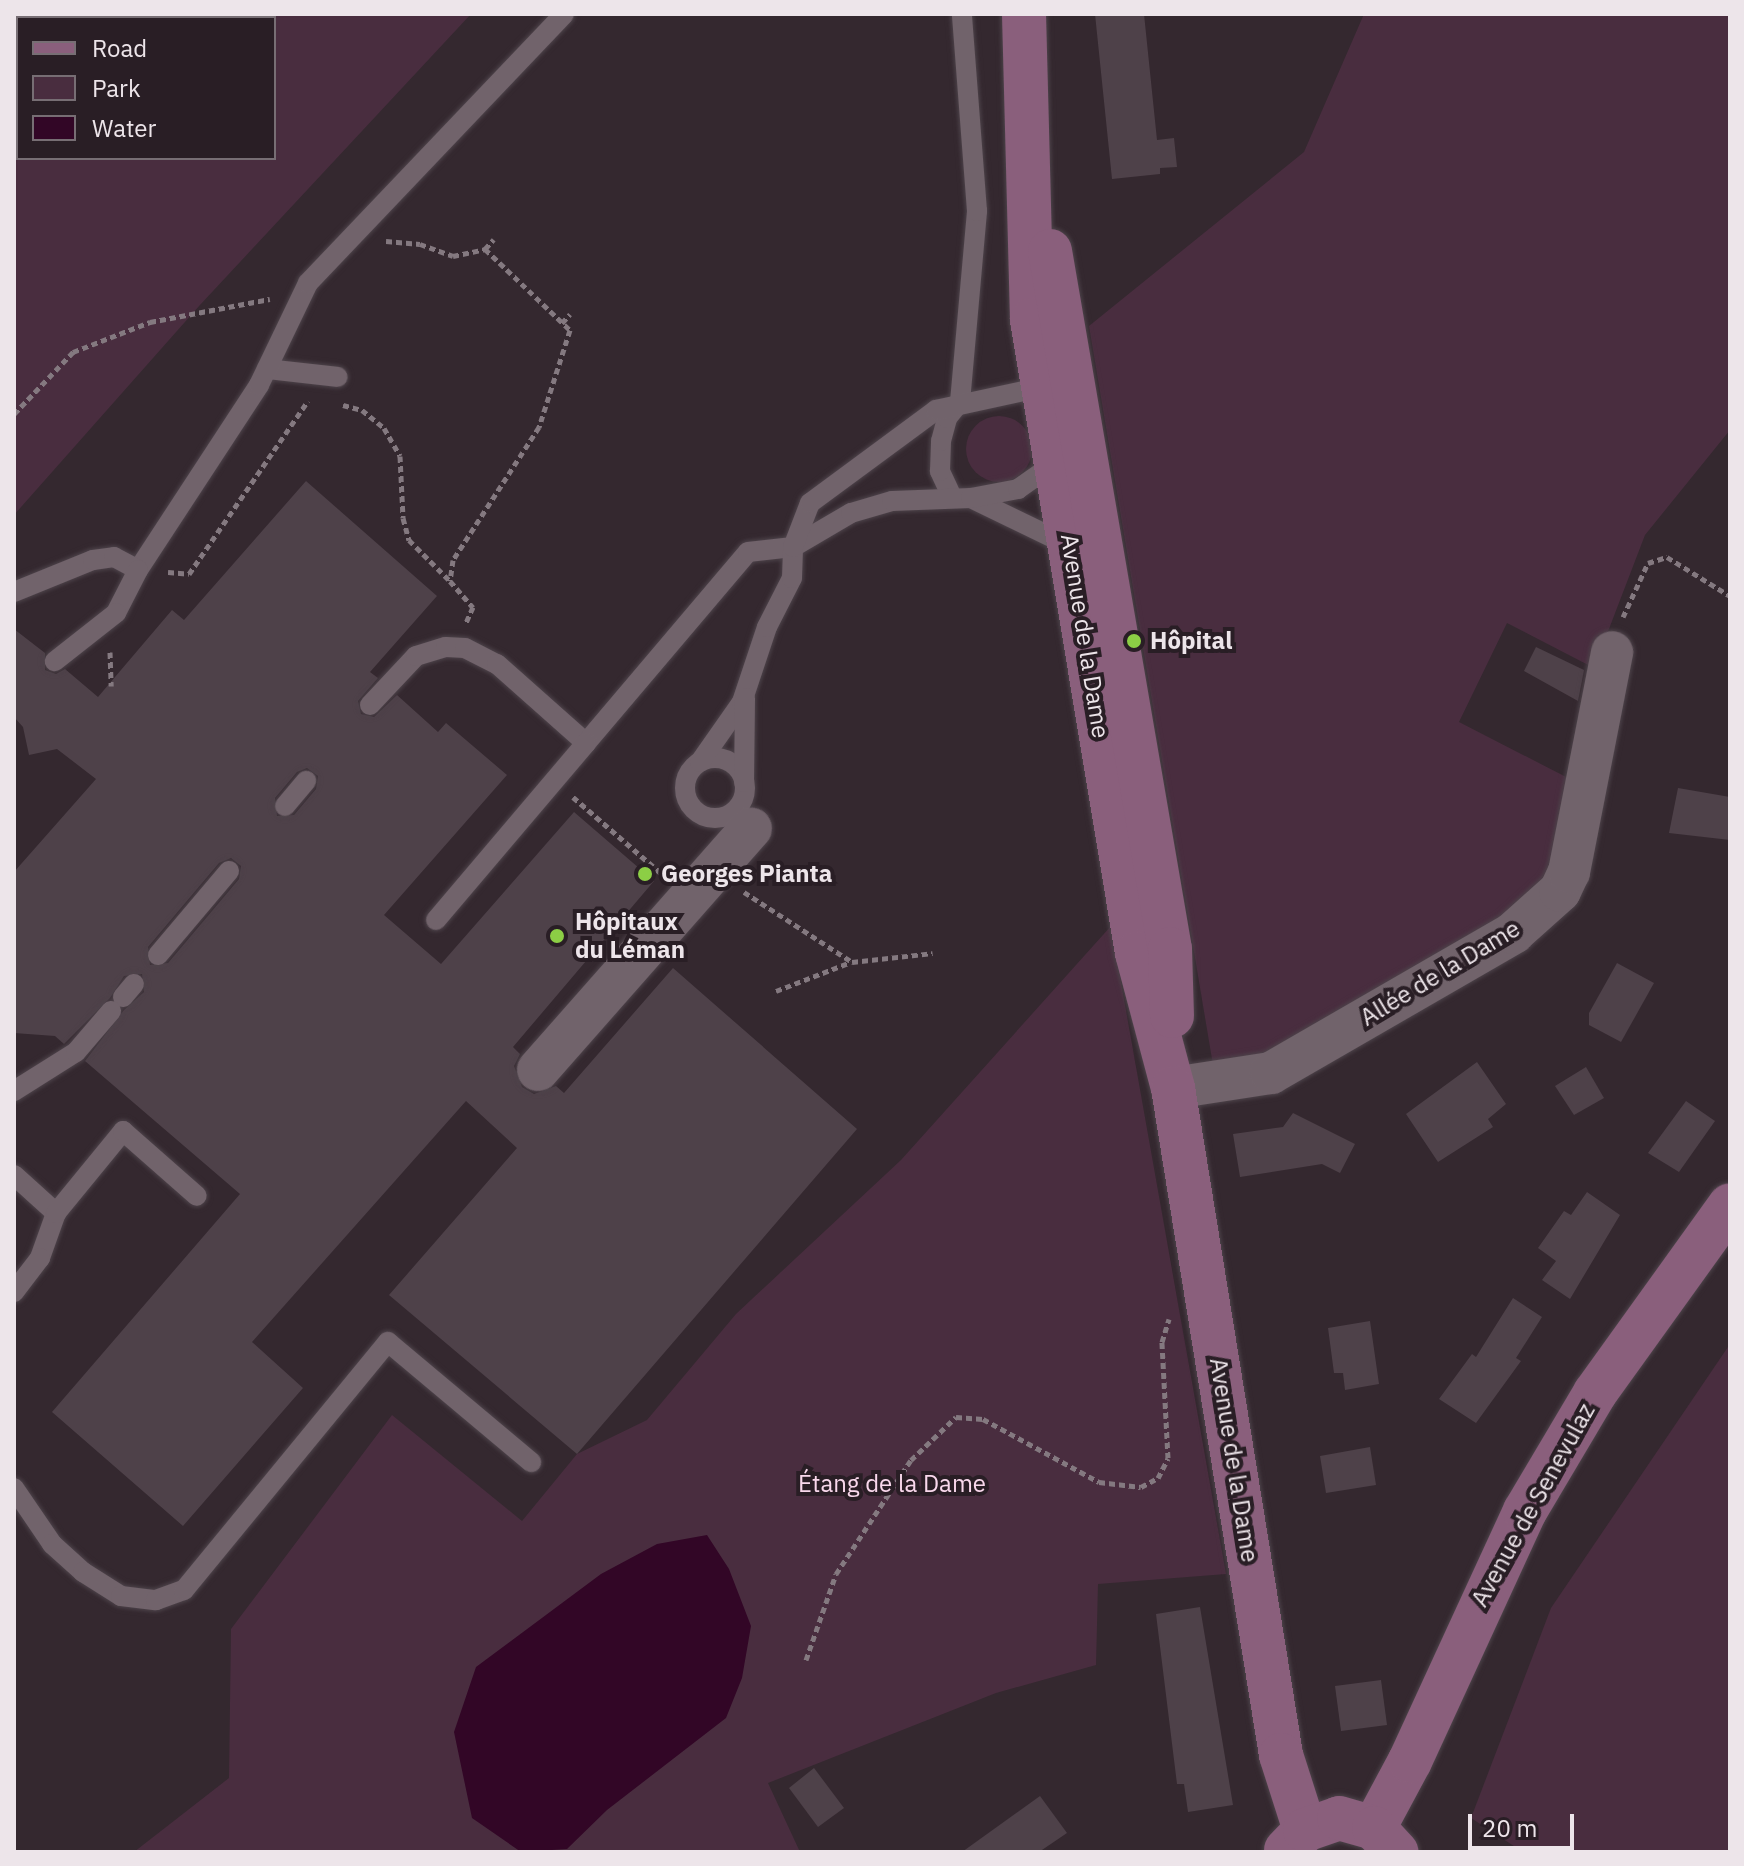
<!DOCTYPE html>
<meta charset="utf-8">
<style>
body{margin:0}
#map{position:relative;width:1744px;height:1866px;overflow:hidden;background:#34282f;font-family:"IBM Plex Sans",sans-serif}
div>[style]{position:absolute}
.green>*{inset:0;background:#492d3f}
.round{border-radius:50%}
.water>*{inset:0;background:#320626}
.building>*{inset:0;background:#4e4149}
.path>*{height:5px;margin-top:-2.5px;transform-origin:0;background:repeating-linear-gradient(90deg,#847980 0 6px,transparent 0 10px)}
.roads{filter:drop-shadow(0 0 2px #4d434a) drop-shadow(0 0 2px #4d434a)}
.lane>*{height:20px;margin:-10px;padding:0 10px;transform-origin:10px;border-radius:10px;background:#71636b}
.lane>.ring{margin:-10px;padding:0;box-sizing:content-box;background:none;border:20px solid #71636b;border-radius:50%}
.street>*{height:42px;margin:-21px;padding:0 21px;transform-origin:21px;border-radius:21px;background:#71636b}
.secondary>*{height:44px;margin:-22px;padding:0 22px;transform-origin:22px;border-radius:22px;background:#8a5f7c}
.dots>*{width:22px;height:22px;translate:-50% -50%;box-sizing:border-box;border:4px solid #291e25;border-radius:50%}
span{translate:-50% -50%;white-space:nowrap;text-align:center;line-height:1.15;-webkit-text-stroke:8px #291e25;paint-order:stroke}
.street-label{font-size:24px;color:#ede5ea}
.poi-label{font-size:24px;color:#ede5ea;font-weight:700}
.left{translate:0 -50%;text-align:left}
.park-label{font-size:24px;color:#f9d8ec}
.frame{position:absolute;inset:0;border:16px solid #ede5ea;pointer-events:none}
.legend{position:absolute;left:16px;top:16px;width:260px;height:144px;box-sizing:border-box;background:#291e25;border:2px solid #776e74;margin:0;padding:10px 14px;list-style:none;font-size:24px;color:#ede5ea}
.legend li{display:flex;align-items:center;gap:16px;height:40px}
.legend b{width:40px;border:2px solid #776e74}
.scale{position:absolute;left:1468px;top:1814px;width:106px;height:36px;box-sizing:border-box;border:4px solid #ede5ea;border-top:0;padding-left:10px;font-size:24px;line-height:28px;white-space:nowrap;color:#ede5ea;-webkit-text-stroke:6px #291e25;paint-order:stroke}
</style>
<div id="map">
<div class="green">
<div style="clip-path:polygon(91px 14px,471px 14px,200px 305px,14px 515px,14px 152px,18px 148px,18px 158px,274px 158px,274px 18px,90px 18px)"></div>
<div style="clip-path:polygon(1364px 14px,1730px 14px,1730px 430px,1645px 535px,1594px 668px,1507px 623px,1459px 722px,1572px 780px,1558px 858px,1527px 903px,1257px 1059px,1213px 1065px,1089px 326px,1304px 152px)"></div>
<div class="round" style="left:966px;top:416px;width:66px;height:66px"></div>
<div style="clip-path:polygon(1111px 926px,1226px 1574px,1098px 1584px,1096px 1665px,996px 1693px,768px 1783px,800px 1852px,134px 1852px,229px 1778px,231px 1629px,392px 1415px,522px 1521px,577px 1454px,647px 1420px,736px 1314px,901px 1160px)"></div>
<div style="clip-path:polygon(1730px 1344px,1730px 1852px,1523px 1852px,1471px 1818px,1551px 1608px)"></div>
</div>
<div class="water">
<div style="clip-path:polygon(707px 1535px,729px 1569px,751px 1626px,742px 1678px,726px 1718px,607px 1810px,567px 1849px,521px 1852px,472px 1818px,454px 1732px,476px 1667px,601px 1574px,657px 1544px)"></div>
</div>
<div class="building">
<div style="clip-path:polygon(1095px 14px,1144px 14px,1157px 140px,1174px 138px,1177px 167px,1160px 168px,1160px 174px,1112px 179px)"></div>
<div style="clip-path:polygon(evenodd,306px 481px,437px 596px,370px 672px,378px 678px,358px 701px,361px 714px,374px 717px,397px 695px,438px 732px,446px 723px,507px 775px,384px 915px,441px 964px,574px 812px,654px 881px,513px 1047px,520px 1054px,514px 1066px,522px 1087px,534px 1094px,556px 1086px,564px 1093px,673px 968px,857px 1129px,577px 1454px,389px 1295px,517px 1148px,466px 1101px,252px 1342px,303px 1388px,183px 1526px,52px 1412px,240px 1194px,85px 1061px,124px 1010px,144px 992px,142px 974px,124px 976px,110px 998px,64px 1044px,55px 1036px,14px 1033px,14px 872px,96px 779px,57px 749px,29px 755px,23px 727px,14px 717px,14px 629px,45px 653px,45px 670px,56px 674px,65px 669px,98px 697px,172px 610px,184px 620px,306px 481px,307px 768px,318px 776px,316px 789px,294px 815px,277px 816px,275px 798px,297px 772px,307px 768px,306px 481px,231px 858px,241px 866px,239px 879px,168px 963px,150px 965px,148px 947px,219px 863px,231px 858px)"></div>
<div style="clip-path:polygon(1536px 647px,1584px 670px,1578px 701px,1524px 671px)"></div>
<div style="clip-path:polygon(1678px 788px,1730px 797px,1730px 840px,1669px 833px)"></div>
<div style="clip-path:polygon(1617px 963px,1654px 983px,1621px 1042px,1589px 1025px,1589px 1013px)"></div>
<div style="clip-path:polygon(1477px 1062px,1506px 1104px,1488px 1119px,1493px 1127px,1438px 1162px,1406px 1114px)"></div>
<div style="clip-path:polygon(1586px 1067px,1604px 1098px,1574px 1115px,1555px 1086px)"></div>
<div style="clip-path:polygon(1686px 1101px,1715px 1121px,1679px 1172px,1648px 1153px)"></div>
<div style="clip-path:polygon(1293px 1113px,1355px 1144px,1340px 1173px,1322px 1164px,1240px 1177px,1233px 1134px,1283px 1127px)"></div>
<div style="clip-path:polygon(1587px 1192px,1620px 1215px,1570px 1299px,1542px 1280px,1556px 1261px,1538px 1248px,1564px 1211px,1571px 1215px)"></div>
<div style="clip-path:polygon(1513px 1298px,1542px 1317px,1516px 1358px,1521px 1361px,1476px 1423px,1439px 1399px,1472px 1354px,1476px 1357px)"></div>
<div style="clip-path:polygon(1370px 1321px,1379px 1384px,1345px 1390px,1343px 1373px,1334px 1373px,1328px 1328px)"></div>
<div style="clip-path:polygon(1370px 1447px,1376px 1485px,1326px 1493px,1320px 1456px)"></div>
<div style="clip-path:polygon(1200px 1607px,1233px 1805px,1188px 1812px,1184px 1784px,1177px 1784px,1156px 1614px)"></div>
<div style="clip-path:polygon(1381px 1680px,1387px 1725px,1341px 1731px,1335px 1686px)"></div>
<div style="clip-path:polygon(814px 1768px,844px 1808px,818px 1827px,789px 1788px)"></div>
<div style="clip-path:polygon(1040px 1796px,1067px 1833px,1039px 1852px,962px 1852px)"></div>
</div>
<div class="path">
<div style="left:386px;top:241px;width:34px;rotate:5deg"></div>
<div style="left:420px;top:244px;width:35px;rotate:20deg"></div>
<div style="left:453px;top:256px;width:33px;rotate:-12deg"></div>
<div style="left:485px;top:249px;width:117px;rotate:43.6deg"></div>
<div style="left:570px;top:330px;width:102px;rotate:107.7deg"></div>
<div style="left:539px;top:427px;width:158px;rotate:122.9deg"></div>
<div style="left:453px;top:560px;width:21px;rotate:98deg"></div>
<div style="left:450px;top:581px;width:35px;rotate:49deg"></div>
<div style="left:473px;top:607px;width:17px;rotate:114deg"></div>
<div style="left:485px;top:249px;width:13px;rotate:-48deg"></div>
<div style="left:562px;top:323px;width:12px;rotate:-48deg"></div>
<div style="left:343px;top:405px;width:20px;rotate:15deg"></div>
<div style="left:362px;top:410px;width:28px;rotate:39deg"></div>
<div style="left:384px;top:428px;width:32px;rotate:60deg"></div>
<div style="left:400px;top:456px;width:62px;rotate:87.2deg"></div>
<div style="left:403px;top:518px;width:23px;rotate:75deg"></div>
<div style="left:409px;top:540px;width:57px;rotate:45deg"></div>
<div style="left:14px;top:414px;width:86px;rotate:-46.4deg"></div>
<div style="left:73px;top:352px;width:83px;rotate:-21.3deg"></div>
<div style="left:150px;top:322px;width:122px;rotate:-10.9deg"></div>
<div style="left:168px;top:572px;width:21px;rotate:5deg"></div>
<div style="left:189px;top:574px;width:210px;rotate:-55.5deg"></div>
<div style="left:1623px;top:617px;width:60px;rotate:-65.2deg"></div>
<div style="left:1648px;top:563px;width:20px;rotate:-18deg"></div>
<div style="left:1667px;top:557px;width:74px;rotate:31.8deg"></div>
<div style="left:110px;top:652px;width:34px;rotate:88deg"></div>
<div style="left:573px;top:797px;width:118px;rotate:40.9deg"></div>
<div style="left:744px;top:892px;width:129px;rotate:32.9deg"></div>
<div style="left:852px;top:962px;width:81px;rotate:-6.3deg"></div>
<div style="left:776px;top:991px;width:80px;rotate:-21.1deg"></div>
<div style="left:806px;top:1660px;width:91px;rotate:-70.8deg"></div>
<div style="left:836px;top:1574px;width:136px;rotate:-56.7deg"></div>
<div style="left:911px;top:1460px;width:62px;rotate:-43.7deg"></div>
<div style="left:956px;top:1417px;width:27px;rotate:4deg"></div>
<div style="left:983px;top:1419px;width:132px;rotate:28.5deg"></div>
<div style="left:1099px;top:1482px;width:42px;rotate:6.8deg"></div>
<div style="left:1141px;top:1487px;width:19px;rotate:-28deg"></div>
<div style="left:1158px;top:1478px;width:22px;rotate:-63deg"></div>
<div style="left:1168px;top:1458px;width:116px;rotate:-93deg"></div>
<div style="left:1162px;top:1342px;width:24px;rotate:-73deg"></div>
</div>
<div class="roads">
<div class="lane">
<div style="left:267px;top:369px;width:71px;rotate:6.4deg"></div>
<div style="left:952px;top:497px;width:29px;rotate:-115deg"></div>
<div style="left:940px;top:471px;width:30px;rotate:-88deg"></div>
<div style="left:941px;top:441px;width:24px;rotate:-75deg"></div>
<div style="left:947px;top:418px;width:21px;rotate:-51deg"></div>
<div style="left:960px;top:402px;width:192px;rotate:-84.9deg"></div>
<div style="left:977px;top:211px;width:198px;rotate:-94.4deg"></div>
<div style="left:971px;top:498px;width:108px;rotate:25.9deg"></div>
<div style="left:138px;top:570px;width:221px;rotate:-56.8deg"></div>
<div style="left:259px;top:385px;width:113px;rotate:-64.3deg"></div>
<div style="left:308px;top:283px;width:371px;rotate:-46.4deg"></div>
<div style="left:14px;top:592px;width:85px;rotate:-22.1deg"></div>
<div style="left:93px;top:560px;width:21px;rotate:-8deg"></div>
<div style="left:114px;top:557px;width:27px;rotate:28deg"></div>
<div style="left:138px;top:570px;width:48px;rotate:117.1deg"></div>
<div style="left:116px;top:613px;width:78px;rotate:141.8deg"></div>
<div style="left:370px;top:705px;width:67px;rotate:-46.8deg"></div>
<div style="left:416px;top:656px;width:31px;rotate:-17deg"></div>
<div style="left:446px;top:647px;width:19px;rotate:3deg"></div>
<div style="left:465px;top:648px;width:36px;rotate:27deg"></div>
<div style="left:497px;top:664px;width:119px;rotate:41.6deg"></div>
<div style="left:586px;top:743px;width:250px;rotate:-49.7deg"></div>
<div style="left:748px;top:552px;width:45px;rotate:-6.3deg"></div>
<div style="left:793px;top:547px;width:67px;rotate:-30.4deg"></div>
<div style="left:851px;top:513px;width:43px;rotate:-16.3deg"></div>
<div style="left:892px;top:501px;width:79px;rotate:-2.2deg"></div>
<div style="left:971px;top:498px;width:48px;rotate:-10.8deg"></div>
<div style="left:1018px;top:489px;width:45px;rotate:-35.1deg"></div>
<div class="ring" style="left:685px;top:758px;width:40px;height:40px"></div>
<div style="left:700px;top:762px;width:73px;rotate:-55deg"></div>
<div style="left:742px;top:702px;width:79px;rotate:-71.6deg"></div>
<div style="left:767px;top:627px;width:55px;rotate:-63deg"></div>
<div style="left:792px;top:578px;width:31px;rotate:-88deg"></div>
<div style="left:793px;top:547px;width:47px;rotate:-68.9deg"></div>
<div style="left:810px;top:503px;width:157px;rotate:-36.4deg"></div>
<div style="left:936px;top:410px;width:114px;rotate:-12.2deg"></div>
<div style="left:744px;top:782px;width:84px;rotate:-89.3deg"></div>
<div style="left:285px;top:806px;width:33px;rotate:-50deg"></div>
<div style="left:436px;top:920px;width:232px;rotate:-49.7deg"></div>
<div style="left:158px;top:955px;width:110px;rotate:-49.8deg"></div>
<div style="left:123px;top:997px;width:17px;rotate:-50deg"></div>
<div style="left:14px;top:1091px;width:73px;rotate:-32.2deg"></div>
<div style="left:76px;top:1052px;width:54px;rotate:-49.5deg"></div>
<div style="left:14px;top:1175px;width:57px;rotate:42.1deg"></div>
<div style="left:56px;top:1213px;width:48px;rotate:109.6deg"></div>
<div style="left:40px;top:1258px;width:43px;rotate:127.4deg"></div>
<div style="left:56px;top:1213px;width:106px;rotate:-50.7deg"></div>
<div style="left:123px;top:1131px;width:98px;rotate:41.3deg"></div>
<div style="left:14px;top:1488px;width:68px;rotate:55.8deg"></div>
<div style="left:52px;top:1544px;width:42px;rotate:42.1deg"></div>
<div style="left:83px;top:1572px;width:45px;rotate:32.3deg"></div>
<div style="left:121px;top:1596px;width:35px;rotate:7deg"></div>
<div style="left:156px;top:1600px;width:30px;rotate:-20deg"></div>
<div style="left:184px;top:1590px;width:321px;rotate:-50.6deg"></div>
<div style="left:388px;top:1342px;width:187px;rotate:40deg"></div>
</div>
<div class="street">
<div style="left:538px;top:1070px;width:322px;rotate:-48.6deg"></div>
<div style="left:1173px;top:1088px;width:99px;rotate:-8.7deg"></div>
<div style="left:1271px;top:1073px;width:280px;rotate:-30deg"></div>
<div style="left:1513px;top:933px;width:63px;rotate:-41.8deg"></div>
<div style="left:1560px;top:891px;width:21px;rotate:-65deg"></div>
<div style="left:1569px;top:872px;width:224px;rotate:-78.9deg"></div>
</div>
<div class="secondary">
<div style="left:1024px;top:14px;width:306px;rotate:88.5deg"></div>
<div style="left:1032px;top:320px;width:642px;rotate:80.58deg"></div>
<div style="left:1137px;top:953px;width:140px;rotate:75.1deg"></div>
<div style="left:1173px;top:1088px;width:676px;rotate:80.8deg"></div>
<div style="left:1281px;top:1755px;width:79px;rotate:72.3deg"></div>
<div style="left:1050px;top:251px;width:708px;rotate:80.25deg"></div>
<div style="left:1170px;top:949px;width:67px;rotate:88.3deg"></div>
<div style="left:1374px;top:1828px;width:76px;rotate:-61.8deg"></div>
<div style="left:1410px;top:1761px;width:275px;rotate:-65.3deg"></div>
<div style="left:1525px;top:1511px;width:137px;rotate:-59.3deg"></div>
<div style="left:1595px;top:1393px;width:231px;rotate:-54.3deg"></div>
<div style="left:1286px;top:1850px;width:28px;rotate:-46deg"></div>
<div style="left:1305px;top:1830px;width:36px;rotate:-19deg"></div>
<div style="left:1339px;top:1818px;width:36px;rotate:16deg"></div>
<div style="left:1374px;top:1828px;width:33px;rotate:47deg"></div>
</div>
</div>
<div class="dots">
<div style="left:1134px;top:641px;background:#8cce45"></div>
<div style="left:645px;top:874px;background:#8cce45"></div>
<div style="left:557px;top:936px;background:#8cce45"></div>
</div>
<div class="street-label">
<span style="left:1085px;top:636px;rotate:81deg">Avenue de la Dame</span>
<span style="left:1440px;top:973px;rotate:-31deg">Allée de la Dame</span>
<span style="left:1234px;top:1460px;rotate:81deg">Avenue de la Dame</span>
<span style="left:1533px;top:1505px;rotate:-61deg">Avenue de Senevulaz</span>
</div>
<div class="poi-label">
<span class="left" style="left:1150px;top:641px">Hôpital</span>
<span class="left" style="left:661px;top:874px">Georges Pianta</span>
<span class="left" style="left:575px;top:936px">Hôpitaux<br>du Léman</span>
</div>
<div class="park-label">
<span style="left:892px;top:1484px">Étang de la Dame</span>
</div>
<div class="frame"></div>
<ul class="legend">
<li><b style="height:10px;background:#8a5f7c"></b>Road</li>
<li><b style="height:22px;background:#492d3f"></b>Park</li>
<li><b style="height:22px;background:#320626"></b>Water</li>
</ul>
<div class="scale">20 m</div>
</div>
